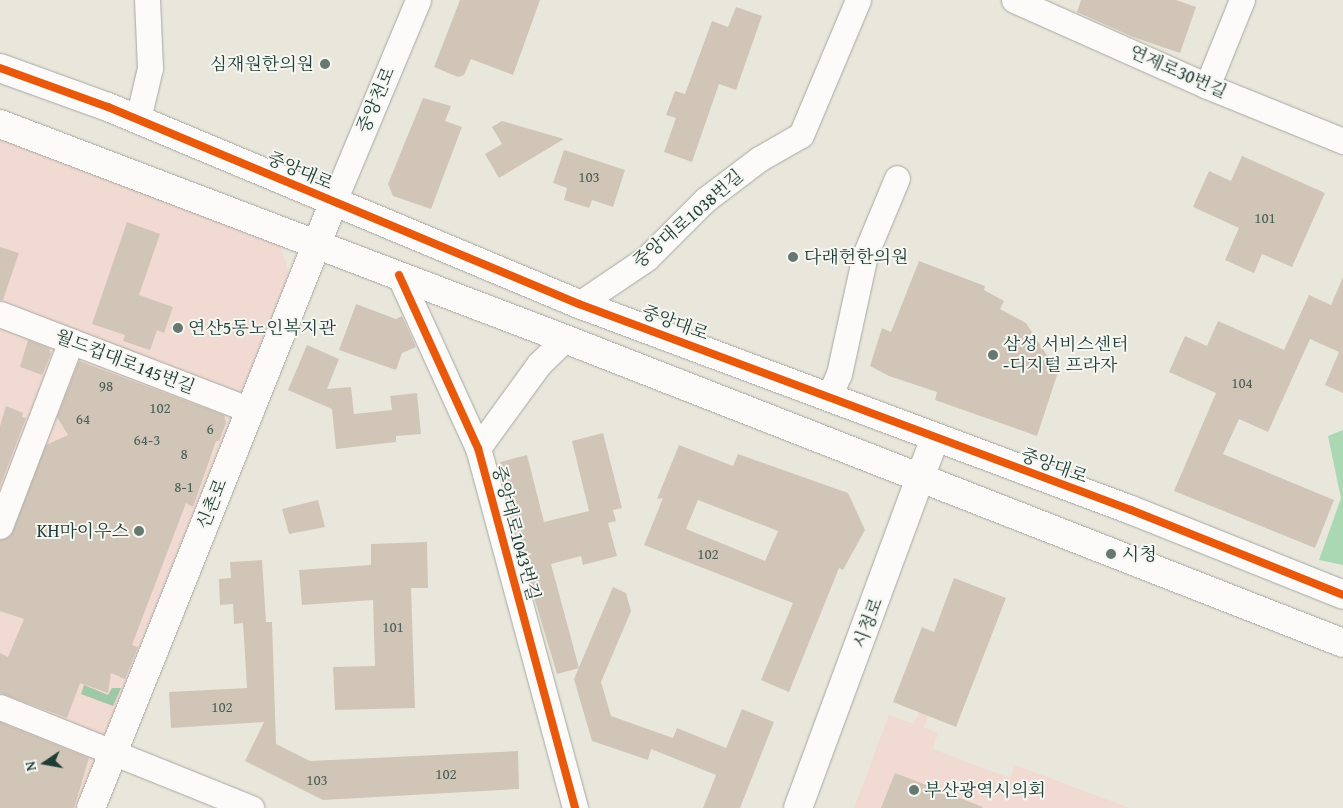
<!DOCTYPE html>
<meta charset="utf-8">
<style>
body{margin:0}
#map{position:relative;width:1343px;height:808px;overflow:hidden;background:#e9e7dc;font-family:"Gentium Book Plus","Noto Serif KR",serif}
div>[style]{position:absolute}
.built>*{inset:0;background:#f1dad2}
.green>*{inset:0;background:#aad8b2}
.forest>*{inset:0;background:#9ec8a6}
.building>*{inset:0;background:#d1c5b8}
.roads{filter:drop-shadow(0 0 1px #a5a8a1) drop-shadow(0 0 1px #a5a8a1)}
.minor>*{height:25px;margin:-12.5px;padding:0 12.5px;transform-origin:12.5px;border-radius:12.5px;background:#fcfbfa}
.major>*{height:28px;margin:-14px;padding:0 14px;transform-origin:14px;border-radius:14px;background:#fcfbfa}
.cycleway>*{height:8px;margin:-4px;padding:0 4px;transform-origin:4px;border-radius:4px;background:#e8590c}
.dots>*{width:14px;height:14px;translate:-50% -50%;box-sizing:border-box;border:2px solid #f6f6f2;border-radius:50%}
span{translate:-50% -50%;white-space:nowrap;text-align:center;line-height:1.15;-webkit-text-stroke:4px #f6f6f2;paint-order:stroke}
.number-label{font-size:15px;color:#4c5f55}
.number-label span{-webkit-text-stroke-width:0}
.poi-label{font-size:18px;color:#1f3d34}
.right{translate:-100% -50%;text-align:right}
.left{translate:0 -50%;text-align:left}
.street-label{font-size:18px;color:#1f3d34}
.north{position:absolute;left:20px;top:738px;width:50px;height:50px;-webkit-text-stroke:4px #f6f6f2;paint-order:stroke;rotate:258deg;font-size:14px;font-weight:700;line-height:20px;text-align:center;color:#1f3d34}
.north::after{content:'';display:block;margin:auto;width:18px;height:22px;background:#1f3d34;clip-path:polygon(50% 0,100% 100%,50% 72%,0 100%)}
</style>
<div id="map">
<div class="built">
<div style="clip-path:polygon(0 138px,277px 235px,290px 276px,79px 808px,0 808px)"></div>
<div style="clip-path:polygon(919px 712px,928px 715px,924px 727px,938px 733px,933px 749px,1010px 778px,1015px 765px,1130px 808px,854px 808px,889px 715px,914px 724px)"></div>
</div>
<div class="green">
<div style="clip-path:polygon(1343px 430px,1343px 565px,1319px 560px,1341px 498px,1328px 436px)"></div>
</div>
<div class="forest">
<div style="clip-path:polygon(84px 685px,108px 695px,112px 688px,121px 688px,113px 706px,81px 694px)"></div>
</div>
<div class="building">
<div style="clip-path:polygon(460px 0,540px 0,513px 75px,471px 59px,464px 75px,458px 77px,434px 67px)"></div>
<div style="clip-path:polygon(1081px 0,1176px 0,1196px 7px,1180px 53px,1133px 37px,1077px 12px)"></div>
<div style="clip-path:polygon(736px 7px,762px 16px,736px 90px,719px 84px,692px 162px,664px 152px,676px 118px,666px 115px,675px 91px,685px 94px,712px 21px,728px 27px)"></div>
<div style="clip-path:polygon(423px 98px,451px 106px,445px 121px,462px 127px,431px 209px,393px 196px,388px 184px)"></div>
<div style="clip-path:polygon(502px 121px,564px 139px,499px 178px,485px 154px,502px 144px,492px 127px)"></div>
<div style="clip-path:polygon(564px 150px,625px 170px,613px 207px,592px 200px,589px 208px,564px 200px,567px 188px,553px 183px)"></div>
<div style="clip-path:polygon(1242px 156px,1325px 193px,1292px 267px,1262px 254px,1254px 273px,1225px 260px,1239px 228px,1193px 207px,1209px 171px,1231px 181px)"></div>
<div style="clip-path:polygon(127px 222px,160px 234px,139px 295px,173px 307px,164px 333px,157px 330px,150px 350px,123px 341px,125px 335px,92px 324px)"></div>
<div style="clip-path:polygon(0 247px,19px 253px,3px 300px,0 300px)"></div>
<div style="clip-path:polygon(919px 261px,985px 286px,984px 290px,1004px 301px,1000px 309px,1026px 323px,1058px 372px,1037px 436px,935px 400px,937px 392px,889px 376px,870px 366px,882px 328px,891px 332px)"></div>
<div style="clip-path:polygon(1343px 277px,1343px 393px,1325px 385px,1339px 352px,1310px 339px,1268px 432px,1239px 419px,1223px 454px,1334px 500px,1315px 548px,1174px 491px,1216px 393px,1169px 372px,1185px 336px,1207px 346px,1218px 321px,1284px 350px,1309px 295px,1331px 305px)"></div>
<div style="clip-path:polygon(356px 304px,396px 319px,402px 316px,416px 347px,402px 353px,396px 370px,339px 350px)"></div>
<div style="clip-path:polygon(28px 340px,49px 348px,51px 354px,42px 375px,20px 367px)"></div>
<div style="clip-path:polygon(307px 345px,339px 359px,327px 389px,351px 387px,354px 414px,392px 410px,390px 396px,417px 393px,421px 434px,396px 436px,396px 442px,336px 449px,332px 409px,288px 390px)"></div>
<div style="clip-path:polygon(79px 361px,224px 415px,226px 423px,219px 441px,216px 441px,193px 507px,186px 503px,132px 645px,138px 647px,125px 679px,111px 673px,108px 693px,80px 683px,67px 718px,0 693px,0 653px,8px 657px,24px 619px,0 611px,0 540px,9px 537px,13px 531px,46px 445px,68px 435px,57px 417px)"></div>
<div style="clip-path:polygon(6px 406px,23px 413px,22px 417px,26px 418px,0 486px,0 426px)"></div>
<div style="clip-path:polygon(603px 433px,622px 508px,613px 510px,616px 521px,608px 523px,617px 556px,583px 565px,581px 556px,551px 564px,579px 668px,557px 674px,526px 570px,500px 462px,527px 455px,544px 522px,589px 511px,572px 441px)"></div>
<div style="clip-path:polygon(evenodd,679px 445px,733px 466px,738px 454px,848px 493px,865px 530px,843px 570px,839px 568px,789px 692px,761px 680px,793px 603px,644px 545px,663px 498px,657px 499px,679px 445px,698px 500px,778px 531px,765px 561px,686px 529px,698px 500px)"></div>
<div style="clip-path:polygon(318px 500px,325px 527px,289px 534px,282px 509px)"></div>
<div style="clip-path:polygon(427px 542px,428px 588px,411px 588px,415px 708px,335px 710px,333px 667px,375px 666px,373px 600px,302px 605px,299px 570px,371px 565px,371px 544px)"></div>
<div style="clip-path:polygon(262px 560px,266px 622px,272px 622px,276px 744px,310px 761px,518px 751px,519px 789px,323px 800px,245px 761px,264px 722px,171px 728px,169px 692px,247px 688px,243px 623px,234px 624px,233px 604px,220px 605px,219px 579px,231px 578px,230px 562px)"></div>
<div style="clip-path:polygon(954px 578px,1006px 598px,956px 727px,893px 702px,922px 627px,934px 632px)"></div>
<div style="clip-path:polygon(613px 587px,626px 593px,631px 611px,601px 682px,611px 716px,673px 738px,677px 728px,726px 748px,742px 709px,774px 722px,740px 808px,703px 808px,716px 775px,651px 749px,648px 760px,592px 741px,574px 679px)"></div>
<div style="clip-path:polygon(0 722px,89px 758px,74px 808px,0 808px)"></div>
<div style="clip-path:polygon(895px 773px,983px 807px,982px 808px,881px 808px)"></div>
</div>
<div class="roads">
<div class="minor">
<div style="left:1014px;top:0;width:211px;rotate:24deg"></div>
<div style="left:1207px;top:86px;width:147px;rotate:22deg"></div>
<div style="left:1207px;top:86px;width:93px;rotate:-67.9deg"></div>
<div style="left:138px;top:119px;width:52px;rotate:-76.8deg"></div>
<div style="left:150px;top:68px;width:68px;rotate:-92.5deg"></div>
<div style="left:334px;top:201px;width:218px;rotate:-67.3deg"></div>
<div style="left:399px;top:275px;width:190px;rotate:65.5deg"></div>
<div style="left:478px;top:448px;width:373px;rotate:74.9deg"></div>
<div style="left:579px;top:304px;width:82px;rotate:-34.1deg"></div>
<div style="left:647px;top:258px;width:82px;rotate:-45deg"></div>
<div style="left:705px;top:200px;width:68px;rotate:-37.2deg"></div>
<div style="left:759px;top:159px;width:48px;rotate:-29.7deg"></div>
<div style="left:801px;top:135px;width:147px;rotate:-67.1deg"></div>
<div style="left:0;top:314px;width:268px;rotate:21deg"></div>
<div style="left:829px;top:397px;width:25px;rotate:-67deg"></div>
<div style="left:839px;top:374px;width:122px;rotate:-77.7deg"></div>
<div style="left:865px;top:255px;width:83px;rotate:-67.4deg"></div>
<div style="left:478px;top:448px;width:104px;rotate:-54deg"></div>
<div style="left:539px;top:364px;width:36px;rotate:-44deg"></div>
<div style="left:0;top:526px;width:198px;rotate:-69deg"></div>
<div style="left:0;top:707px;width:271px;rotate:21.9deg"></div>
</div>
<div class="major">
<div style="left:0;top:68px;width:115px;rotate:19.9deg"></div>
<div style="left:108px;top:107px;width:511px;rotate:22.7deg"></div>
<div style="left:579px;top:304px;width:589px;rotate:20.46deg"></div>
<div style="left:1131px;top:510px;width:228px;rotate:21.8deg"></div>
<div style="left:0;top:124px;width:605px;rotate:20.83deg"></div>
<div style="left:565px;top:339px;width:835px;rotate:21.34deg"></div>
<div style="left:91px;top:808px;width:654px;rotate:-68.18deg"></div>
<div style="left:798px;top:808px;width:395px;rotate:-69.7deg"></div>
</div>
</div>
<div class="cycleway">
<div style="left:0;top:68px;width:115px;rotate:19.9deg"></div>
<div style="left:108px;top:107px;width:511px;rotate:22.7deg"></div>
<div style="left:579px;top:304px;width:589px;rotate:20.46deg"></div>
<div style="left:1131px;top:510px;width:228px;rotate:21.8deg"></div>
<div style="left:399px;top:275px;width:190px;rotate:65.5deg"></div>
<div style="left:478px;top:448px;width:373px;rotate:74.9deg"></div>
</div>
<div class="dots">
<div style="left:325px;top:64px;background:#66786f"></div>
<div style="left:793px;top:257px;background:#66786f"></div>
<div style="left:178px;top:328px;background:#66786f"></div>
<div style="left:993px;top:355px;background:#66786f"></div>
<div style="left:139px;top:531px;background:#66786f"></div>
<div style="left:1111px;top:554px;background:#66786f"></div>
<div style="left:914px;top:790px;background:#66786f"></div>
</div>
<div class="number-label">
<span style="left:589px;top:177px">103</span>
<span style="left:1265px;top:218px">101</span>
<span style="left:1242px;top:383px">104</span>
<span style="left:106px;top:386px">98</span>
<span style="left:160px;top:408px">102</span>
<span style="left:83px;top:419px">64</span>
<span style="left:210px;top:429px">6</span>
<span style="left:147px;top:440px">64-3</span>
<span style="left:184px;top:454px">8</span>
<span style="left:184px;top:487px">8-1</span>
<span style="left:708px;top:554px">102</span>
<span style="left:393px;top:627px">101</span>
<span style="left:222px;top:707px">102</span>
<span style="left:446px;top:774px">102</span>
<span style="left:317px;top:780px">103</span>
</div>
<div class="poi-label">
<span class="right" style="left:314px;top:64px">심재원한의원</span>
<span class="left" style="left:804px;top:257px">다래헌한의원</span>
<span class="left" style="left:188px;top:328px">연산5동노인복지관</span>
<span class="left" style="left:1003px;top:355px">삼성 서비스센터<br>-디지털 프라자</span>
<span class="right" style="left:129px;top:531px">KH마이우스</span>
<span class="left" style="left:1122px;top:554px">시청</span>
<span class="left" style="left:924px;top:790px">부산광역시의회</span>
</div>
<div class="street-label">
<span style="left:1178px;top:72px;rotate:24deg">연제로30번길</span>
<span style="left:376px;top:100px;rotate:-67deg">중앙천로</span>
<span style="left:300px;top:171px;rotate:23deg">중앙대로</span>
<span style="left:688px;top:219px;rotate:-41deg">중앙대로1038번길</span>
<span style="left:675px;top:323px;rotate:20deg">중앙대로</span>
<span style="left:125px;top:362px;rotate:21deg">월드컵대로145번길</span>
<span style="left:1054px;top:466px;rotate:20deg">중앙대로</span>
<span style="left:212px;top:504px;rotate:-68deg">신촌로</span>
<span style="left:516px;top:533px;rotate:75deg">중앙대로1043번길</span>
<span style="left:868px;top:623px;rotate:-69deg">시청로</span>
</div>
<div class="north">N</div>
</div>
